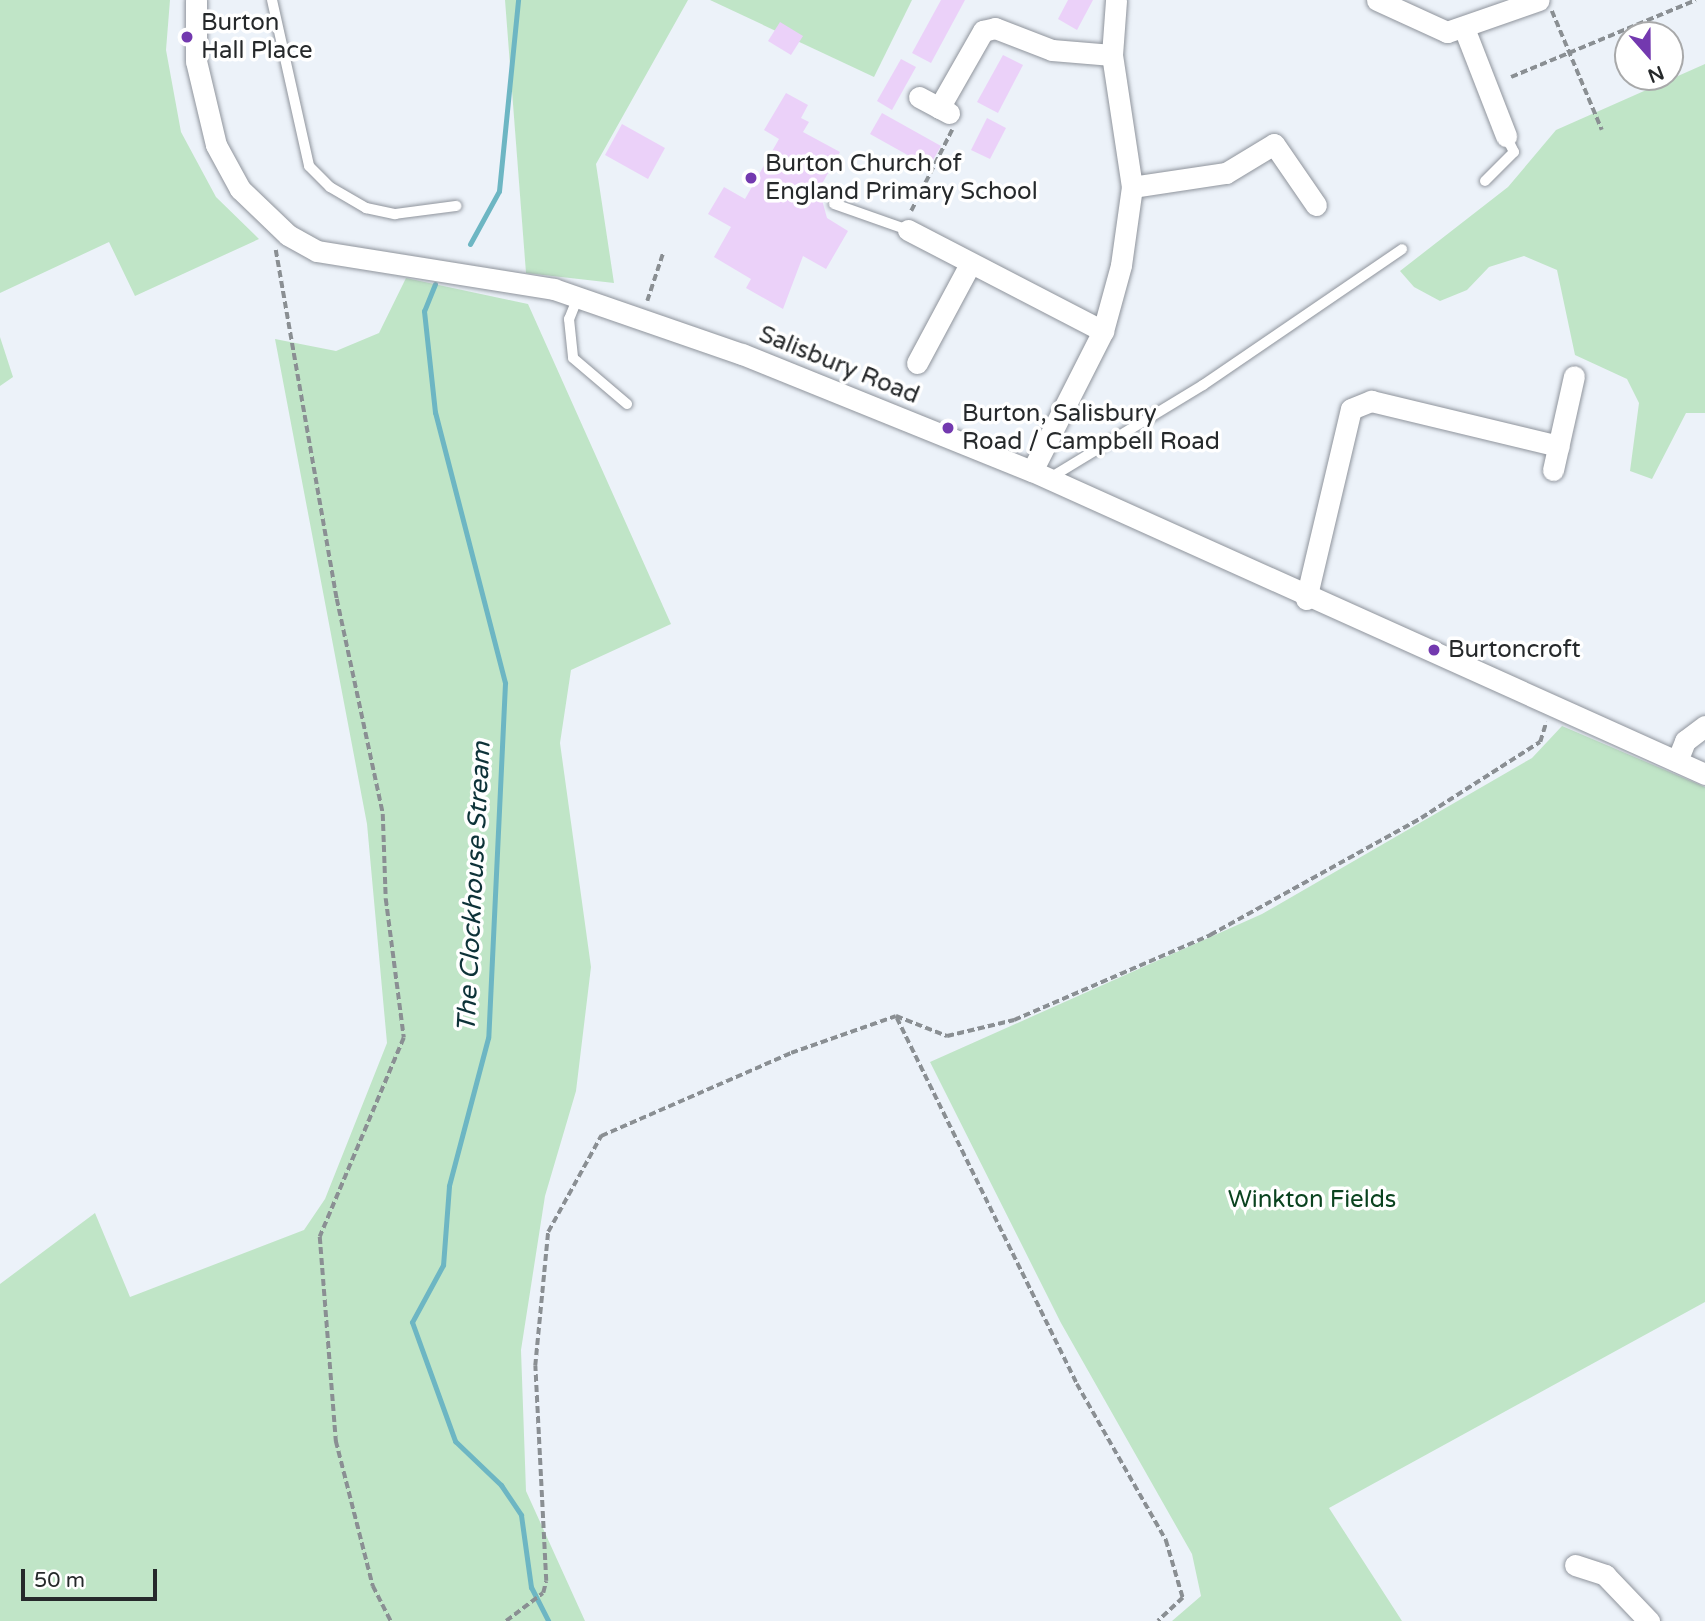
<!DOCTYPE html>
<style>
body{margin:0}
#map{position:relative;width:1705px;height:1621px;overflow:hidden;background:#ecf2f9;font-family:"Varela Round",sans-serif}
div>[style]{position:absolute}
.green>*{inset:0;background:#c0e5c7}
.stream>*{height:5px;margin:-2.5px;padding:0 2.5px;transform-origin:2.5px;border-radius:2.5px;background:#6db6c3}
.building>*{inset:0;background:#ebd1f9}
.path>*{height:3.5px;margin-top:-1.75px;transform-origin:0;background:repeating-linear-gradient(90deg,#8a8f93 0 7px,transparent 0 10.5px)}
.roads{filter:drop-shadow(0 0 2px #8f949c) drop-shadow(0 0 2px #8f949c)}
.service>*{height:10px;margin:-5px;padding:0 5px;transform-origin:5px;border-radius:5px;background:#fff}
.minor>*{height:21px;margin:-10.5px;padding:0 10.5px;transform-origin:10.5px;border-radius:10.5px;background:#fff}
.dots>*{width:19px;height:19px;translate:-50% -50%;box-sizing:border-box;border:4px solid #fff;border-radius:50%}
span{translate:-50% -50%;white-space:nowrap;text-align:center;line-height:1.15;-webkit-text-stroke:7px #fff;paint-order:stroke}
.poi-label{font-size:24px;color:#26292b}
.left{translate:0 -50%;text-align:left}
.street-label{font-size:24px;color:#26292b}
.park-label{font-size:24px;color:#0a431f}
.water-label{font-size:26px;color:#0d3238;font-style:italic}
.north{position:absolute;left:1614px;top:21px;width:70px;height:70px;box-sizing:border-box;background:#fff;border:2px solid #a8a9aa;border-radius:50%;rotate:159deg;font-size:19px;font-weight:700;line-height:28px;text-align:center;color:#26292b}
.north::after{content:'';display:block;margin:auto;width:24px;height:32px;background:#7339af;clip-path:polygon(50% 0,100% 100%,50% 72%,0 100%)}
.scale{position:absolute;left:21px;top:1569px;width:136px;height:32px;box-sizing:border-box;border:4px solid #26292b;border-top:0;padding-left:9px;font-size:21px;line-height:24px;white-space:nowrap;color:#26292b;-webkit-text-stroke:5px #fff;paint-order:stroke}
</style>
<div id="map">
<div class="green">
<div style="clip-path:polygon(0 0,170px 0,166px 50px,181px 132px,216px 197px,259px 239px,135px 296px,109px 242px,0 293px)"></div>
<div style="clip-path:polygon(505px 0,688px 0,596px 164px,614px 283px,526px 273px)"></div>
<div style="clip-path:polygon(710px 0,912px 0,874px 77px)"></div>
<div style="clip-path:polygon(1705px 64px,1705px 413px,1686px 413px,1652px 479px,1630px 471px,1639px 403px,1627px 379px,1575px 355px,1557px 270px,1524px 256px,1489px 267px,1467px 290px,1440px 301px,1414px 287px,1400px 271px,1508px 187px,1556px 130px)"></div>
<div style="clip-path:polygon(406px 278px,528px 304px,671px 624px,571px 670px,560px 743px,591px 967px,576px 1091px,545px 1196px,521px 1350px,526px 1491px,585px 1621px,0 1621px,0 1284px,95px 1213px,130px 1297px,304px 1230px,325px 1199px,387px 1043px,367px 824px,275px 339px,336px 351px,379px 333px)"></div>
<div style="clip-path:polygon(0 337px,13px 377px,0 386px)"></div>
<div style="clip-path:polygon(1562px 726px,1705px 787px,1705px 1302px,1329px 1508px,1402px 1621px,1172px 1621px,1201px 1596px,1192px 1554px,1061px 1323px,930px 1062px,1262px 914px,1532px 758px)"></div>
</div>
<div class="stream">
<div style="left:470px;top:244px;width:60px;rotate:-61.3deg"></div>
<div style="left:499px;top:191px;width:192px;rotate:-84.3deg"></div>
<div style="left:435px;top:284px;width:29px;rotate:112deg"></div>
<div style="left:424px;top:311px;width:102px;rotate:83.8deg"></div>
<div style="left:435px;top:412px;width:280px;rotate:75.5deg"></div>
<div style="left:505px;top:683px;width:355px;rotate:92.7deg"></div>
<div style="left:488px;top:1038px;width:153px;rotate:104.8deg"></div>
<div style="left:449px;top:1186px;width:79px;rotate:94.3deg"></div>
<div style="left:443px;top:1265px;width:65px;rotate:118.5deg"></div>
<div style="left:412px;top:1322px;width:127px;rotate:70.1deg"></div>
<div style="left:455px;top:1441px;width:64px;rotate:43.7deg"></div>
<div style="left:501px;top:1485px;width:36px;rotate:56deg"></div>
<div style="left:521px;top:1515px;width:73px;rotate:82.1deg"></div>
<div style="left:531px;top:1587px;width:38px;rotate:63deg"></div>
</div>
<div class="building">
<div style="clip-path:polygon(941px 0,965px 0,931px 63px,912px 53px)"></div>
<div style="clip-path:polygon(1068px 0,1093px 0,1077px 30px,1058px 19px)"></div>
<div style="clip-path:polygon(780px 22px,803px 36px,791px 55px,768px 41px)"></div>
<div style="clip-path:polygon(1003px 55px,1023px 65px,998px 113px,977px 102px)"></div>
<div style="clip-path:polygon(901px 59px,916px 67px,892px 110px,877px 101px)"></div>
<div style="clip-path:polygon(786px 93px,808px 105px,801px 118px,809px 122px,803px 132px,840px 152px,819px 189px,827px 218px,848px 231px,826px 269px,803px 256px,783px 309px,746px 288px,751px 279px,714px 257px,731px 227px,708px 214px,724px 187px,745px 199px,779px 139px,764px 130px)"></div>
<div style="clip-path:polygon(882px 113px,941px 146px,929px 167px,870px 134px)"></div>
<div style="clip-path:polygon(987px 118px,1006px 128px,990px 159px,971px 150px)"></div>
<div style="clip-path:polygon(622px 124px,665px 148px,648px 179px,605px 155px)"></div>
</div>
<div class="path">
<div style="left:1552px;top:11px;width:129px;rotate:67.2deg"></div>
<div style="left:1511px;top:77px;width:200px;rotate:-22.6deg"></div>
<div style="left:911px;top:211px;width:91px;rotate:-63.2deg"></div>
<div style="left:276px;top:250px;width:354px;rotate:80.1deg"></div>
<div style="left:337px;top:599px;width:220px;rotate:77.9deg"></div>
<div style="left:383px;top:814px;width:85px;rotate:88deg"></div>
<div style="left:386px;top:899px;width:140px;rotate:82.6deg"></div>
<div style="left:404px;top:1038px;width:216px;rotate:112.9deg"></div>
<div style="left:320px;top:1237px;width:205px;rotate:85.5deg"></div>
<div style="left:336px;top:1441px;width:150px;rotate:75.7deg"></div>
<div style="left:373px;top:1586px;width:39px;rotate:63deg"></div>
<div style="left:647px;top:301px;width:51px;rotate:-71.6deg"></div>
<div style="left:897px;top:1018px;width:408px;rotate:63.8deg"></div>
<div style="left:1077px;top:1384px;width:180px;rotate:60.3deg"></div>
<div style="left:1166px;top:1540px;width:60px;rotate:73.7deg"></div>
<div style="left:1183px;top:1598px;width:34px;rotate:137deg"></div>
<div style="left:506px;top:1621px;width:46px;rotate:-37.1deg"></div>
<div style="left:543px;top:1593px;width:12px;rotate:-76deg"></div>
<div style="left:546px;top:1581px;width:215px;rotate:-92.9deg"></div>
<div style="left:535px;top:1366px;width:135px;rotate:-84.5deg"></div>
<div style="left:548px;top:1232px;width:110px;rotate:-61.1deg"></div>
<div style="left:601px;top:1136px;width:207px;rotate:-23.6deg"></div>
<div style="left:791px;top:1053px;width:111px;rotate:-19.4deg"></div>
<div style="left:896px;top:1016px;width:55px;rotate:21.4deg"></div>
<div style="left:947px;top:1036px;width:69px;rotate:-13.4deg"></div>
<div style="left:1014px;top:1020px;width:214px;rotate:-23.4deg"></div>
<div style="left:1210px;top:935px;width:241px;rotate:-29deg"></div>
<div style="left:1421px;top:818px;width:141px;rotate:-32.6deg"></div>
<div style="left:1540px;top:742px;width:21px;rotate:-73deg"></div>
</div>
<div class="roads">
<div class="service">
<div style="left:272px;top:0;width:170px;rotate:77.4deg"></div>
<div style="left:309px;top:166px;width:30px;rotate:45deg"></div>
<div style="left:330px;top:187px;width:42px;rotate:30.3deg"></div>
<div style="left:366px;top:208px;width:30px;rotate:12deg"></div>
<div style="left:395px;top:214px;width:62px;rotate:-7.5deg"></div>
<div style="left:1485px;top:181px;width:41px;rotate:-45deg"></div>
<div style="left:1514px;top:152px;width:18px;rotate:-117deg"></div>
<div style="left:834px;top:204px;width:78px;rotate:19.4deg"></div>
<div style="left:578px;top:297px;width:24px;rotate:112deg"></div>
<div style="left:569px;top:319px;width:39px;rotate:84deg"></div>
<div style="left:573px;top:358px;width:71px;rotate:40.4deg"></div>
<div style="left:1050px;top:478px;width:179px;rotate:-31.3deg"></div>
<div style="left:1203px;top:385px;width:241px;rotate:-34.3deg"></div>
</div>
<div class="minor">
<div style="left:196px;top:0;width:61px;rotate:90deg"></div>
<div style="left:196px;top:61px;width:86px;rotate:76.6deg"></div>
<div style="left:216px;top:145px;width:50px;rotate:61.4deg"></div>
<div style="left:240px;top:189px;width:66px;rotate:43.8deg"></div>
<div style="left:288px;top:235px;width:33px;rotate:29deg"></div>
<div style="left:317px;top:251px;width:240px;rotate:9.1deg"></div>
<div style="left:554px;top:289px;width:199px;rotate:19.1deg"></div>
<div style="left:742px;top:354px;width:313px;rotate:22deg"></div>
<div style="left:1032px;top:471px;width:738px;rotate:24.24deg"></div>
<div style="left:1377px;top:0;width:77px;rotate:24.6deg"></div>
<div style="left:1447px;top:32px;width:97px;rotate:-19.2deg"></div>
<div style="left:1464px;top:28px;width:116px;rotate:68.7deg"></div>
<div style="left:919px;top:97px;width:34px;rotate:28deg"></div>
<div style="left:939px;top:108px;width:89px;rotate:-60.3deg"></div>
<div style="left:983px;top:31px;width:12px;rotate:-14deg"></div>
<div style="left:995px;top:28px;width:61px;rotate:21.1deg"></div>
<div style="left:1052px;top:50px;width:60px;rotate:4.8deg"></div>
<div style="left:1132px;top:187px;width:95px;rotate:-8.5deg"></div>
<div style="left:1226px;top:173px;width:56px;rotate:-31.1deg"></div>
<div style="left:1274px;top:144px;width:74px;rotate:55.5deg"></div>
<div style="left:908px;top:230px;width:220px;rotate:27.4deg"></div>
<div style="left:917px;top:363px;width:112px;rotate:-61.8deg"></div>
<div style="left:1553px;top:470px;width:96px;rotate:-77.4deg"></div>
<div style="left:1032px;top:471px;width:157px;rotate:-63.1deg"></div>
<div style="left:1103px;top:331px;width:68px;rotate:-74.7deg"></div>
<div style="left:1121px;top:265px;width:79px;rotate:-82deg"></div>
<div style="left:1132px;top:187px;width:134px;rotate:-98.6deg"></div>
<div style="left:1112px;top:55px;width:55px;rotate:-85.8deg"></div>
<div style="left:1306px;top:599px;width:195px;rotate:-76.7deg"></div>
<div style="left:1351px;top:409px;width:22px;rotate:-22deg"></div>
<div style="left:1371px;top:401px;width:193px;rotate:13.5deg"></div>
<div style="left:1677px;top:761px;width:22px;rotate:-68deg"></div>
<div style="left:1685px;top:741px;width:25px;rotate:-37deg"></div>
<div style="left:1575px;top:1565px;width:32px;rotate:18deg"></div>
<div style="left:1605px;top:1575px;width:64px;rotate:46.3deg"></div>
</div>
</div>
<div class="dots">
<div style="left:187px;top:37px;background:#7339af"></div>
<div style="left:751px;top:178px;background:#7339af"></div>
<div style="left:948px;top:428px;background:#7339af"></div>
<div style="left:1434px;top:650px;background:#7339af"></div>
</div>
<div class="poi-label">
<span class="left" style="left:201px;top:37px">Burton<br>Hall Place</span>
<span class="left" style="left:765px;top:178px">Burton Church of<br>England Primary School</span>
<span class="left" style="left:962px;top:428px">Burton, Salisbury<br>Road / Campbell Road</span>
<span class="left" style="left:1448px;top:650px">Burtoncroft</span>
</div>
<div class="street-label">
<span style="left:839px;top:365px;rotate:22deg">Salisbury Road</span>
</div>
<div class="park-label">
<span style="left:1312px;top:1200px">Winkton Fields</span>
</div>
<div class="water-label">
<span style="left:474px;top:887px;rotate:-87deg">The Clockhouse Stream</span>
</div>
<div class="north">N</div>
<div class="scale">50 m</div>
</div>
